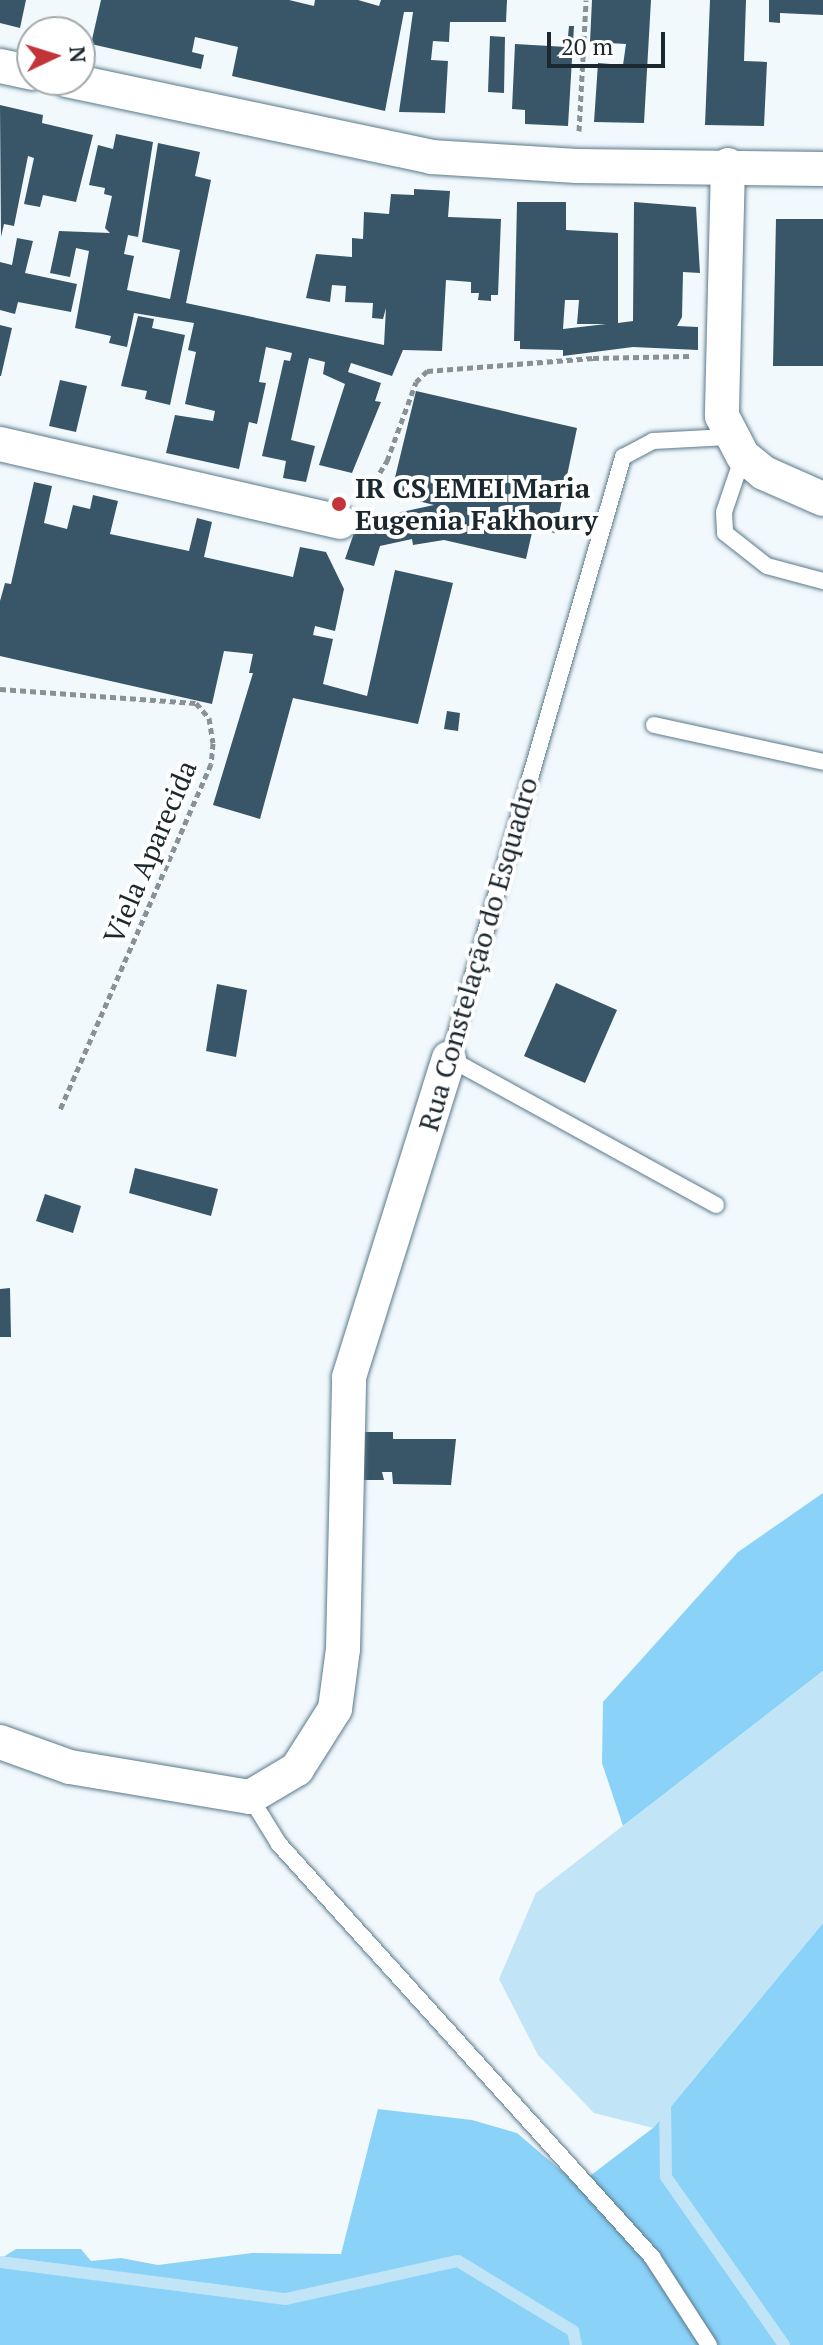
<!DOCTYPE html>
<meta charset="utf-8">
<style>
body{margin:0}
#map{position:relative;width:823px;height:2345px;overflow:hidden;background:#f2f9fd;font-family:"PT Serif",serif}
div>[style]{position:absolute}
.green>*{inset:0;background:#8bd2f9}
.water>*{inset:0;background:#c1e4f7}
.stream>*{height:12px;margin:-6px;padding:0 6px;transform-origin:6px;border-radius:6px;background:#c1e4f7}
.building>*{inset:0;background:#385667}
.path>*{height:5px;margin-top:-2.5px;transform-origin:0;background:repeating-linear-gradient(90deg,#879196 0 6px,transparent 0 10px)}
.roads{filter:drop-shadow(0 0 2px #5a7a8b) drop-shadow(0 0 2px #5a7a8b)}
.lane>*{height:16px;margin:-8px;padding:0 8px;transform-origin:8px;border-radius:8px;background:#fff}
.street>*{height:34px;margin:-17px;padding:0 17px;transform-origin:17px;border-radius:17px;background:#fff}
.dots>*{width:22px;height:22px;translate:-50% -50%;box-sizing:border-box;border:4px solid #fff;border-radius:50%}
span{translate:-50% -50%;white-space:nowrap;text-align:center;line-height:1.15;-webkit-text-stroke:8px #fff;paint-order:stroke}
.poi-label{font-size:28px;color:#1b282f;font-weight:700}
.left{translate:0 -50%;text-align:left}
.street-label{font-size:28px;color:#1b282f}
.north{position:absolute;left:16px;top:16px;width:80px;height:80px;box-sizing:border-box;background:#fff;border:2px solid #a4a9ac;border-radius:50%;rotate:86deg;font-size:22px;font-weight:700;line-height:32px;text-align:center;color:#1b282f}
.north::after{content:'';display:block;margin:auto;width:28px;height:36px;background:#c3333a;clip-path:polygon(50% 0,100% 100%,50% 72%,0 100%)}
.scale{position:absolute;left:547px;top:32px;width:118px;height:36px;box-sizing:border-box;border:4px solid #1b282f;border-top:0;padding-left:10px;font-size:24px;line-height:28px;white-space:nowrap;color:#1b282f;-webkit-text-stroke:6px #fff;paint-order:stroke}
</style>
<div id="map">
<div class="green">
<div style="clip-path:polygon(823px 1493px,823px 1671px,623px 1826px,602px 1763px,603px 1702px,738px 1552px)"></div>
<div style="clip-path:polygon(823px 1923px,823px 2345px,0 2345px,0 2259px,16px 2249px,81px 2249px,91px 2261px,121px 2258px,158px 2265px,252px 2253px,341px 2254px,378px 2109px,472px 2120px,517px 2133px,578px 2185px,653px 2128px)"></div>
</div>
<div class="water">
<div style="clip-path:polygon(823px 1671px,823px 1923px,653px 2128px,594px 2113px,538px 2055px,499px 1979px,536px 1893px)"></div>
</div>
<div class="stream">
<div style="left:665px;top:2096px;width:81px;rotate:89.3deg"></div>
<div style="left:666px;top:2177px;width:205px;rotate:54.9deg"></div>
<div style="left:0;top:2262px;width:288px;rotate:7.4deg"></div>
<div style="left:286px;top:2299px;width:176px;rotate:-12.5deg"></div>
<div style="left:458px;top:2261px;width:135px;rotate:31.3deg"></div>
<div style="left:573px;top:2331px;width:14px;rotate:78deg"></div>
</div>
<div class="building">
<div style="clip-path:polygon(0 0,26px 0,20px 28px,0 23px)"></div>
<div style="clip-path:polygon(101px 0,289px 0,314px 6px,315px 0,358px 0,379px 6px,381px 0,507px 0,506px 22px,450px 22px,449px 42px,433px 41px,431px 60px,448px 61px,445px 113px,399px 112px,413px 12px,404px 12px,385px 111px,232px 76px,238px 47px,195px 37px,192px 52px,204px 55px,201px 69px,91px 44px)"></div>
<div style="clip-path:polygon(592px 0,651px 0,644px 123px,594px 122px,598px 63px,623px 65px,626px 44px,590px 42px)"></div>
<div style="clip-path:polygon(710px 0,746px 0,744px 61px,767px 62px,764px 126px,705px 125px)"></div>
<div style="clip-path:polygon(769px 0,823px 0,823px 15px,780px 13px,780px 23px,769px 22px)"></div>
<div style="clip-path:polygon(569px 26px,574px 26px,568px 126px,525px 124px,525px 110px,512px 109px,515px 44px,567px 47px)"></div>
<div style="clip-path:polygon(490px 36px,505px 37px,504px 93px,488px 92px)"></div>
<div style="clip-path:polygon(0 105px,43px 115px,42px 123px,93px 135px,76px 202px,43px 195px,40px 207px,24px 204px,34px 158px,28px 156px,14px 226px,4px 224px,1px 237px)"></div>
<div style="clip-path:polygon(116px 134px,153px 142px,138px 237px,128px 235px,124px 254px,134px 256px,127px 290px,170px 299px,180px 250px,142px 242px,158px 143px,200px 152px,195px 176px,211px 180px,186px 303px,384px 345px,386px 308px,383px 319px,372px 318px,373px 303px,345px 302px,346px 286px,332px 285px,330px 302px,306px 298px,316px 254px,352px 257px,352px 238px,363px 239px,364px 212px,389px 214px,391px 194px,414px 195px,414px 189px,450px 191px,448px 217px,501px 219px,498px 295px,491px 295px,491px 301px,478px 300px,479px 293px,471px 293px,471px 282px,446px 280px,442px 351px,403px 350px,392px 376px,351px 363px,348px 372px,381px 383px,375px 401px,381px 402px,352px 473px,319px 465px,345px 384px,323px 374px,325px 362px,309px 358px,291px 440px,315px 446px,306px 482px,283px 478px,286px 461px,262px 456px,284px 360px,290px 361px,292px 353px,266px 347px,259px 382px,266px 383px,257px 424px,249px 422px,239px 469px,166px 453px,175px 415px,213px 421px,215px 411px,185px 404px,196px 352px,188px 350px,194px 323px,134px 313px,127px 347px,109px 343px,111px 336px,75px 328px,89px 251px,76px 248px,70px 277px,50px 273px,59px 231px,110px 233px,105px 228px,112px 196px,104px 194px,105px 188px,89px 185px,98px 145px,113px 149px)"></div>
<div style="clip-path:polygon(evenodd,517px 202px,566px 202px,566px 230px,618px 233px,618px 323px,633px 321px,634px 202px,696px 207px,700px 273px,683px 272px,682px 317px,677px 326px,698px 327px,698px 350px,633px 347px,563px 356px,563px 350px,520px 349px,520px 341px,514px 341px,517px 202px,565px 300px,579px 300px,577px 324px,606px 324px,563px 329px,565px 300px)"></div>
<div style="clip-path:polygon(776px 219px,823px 219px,823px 366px,773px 366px)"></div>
<div style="clip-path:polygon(17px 238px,33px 241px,25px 273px,77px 284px,71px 312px,18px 302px,15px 314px,0 310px,0 262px,12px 265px)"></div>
<div style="clip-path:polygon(138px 316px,154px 319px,152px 328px,185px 335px,170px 405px,145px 399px,147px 391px,121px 386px)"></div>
<div style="clip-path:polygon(0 325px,12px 328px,1px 376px,0 376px)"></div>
<div style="clip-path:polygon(60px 380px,87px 386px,76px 432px,49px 426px)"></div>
<div style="clip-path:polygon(416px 391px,577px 428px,555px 533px,533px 528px,526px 559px,444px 540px,413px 545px,412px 539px,380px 546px,374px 566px,345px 559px,362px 510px,378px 517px,434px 505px,391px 494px)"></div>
<div style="clip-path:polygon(34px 482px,52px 486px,44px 523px,67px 529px,73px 505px,90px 509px,93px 495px,118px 501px,110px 534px,189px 551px,197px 518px,212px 522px,204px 557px,293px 577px,300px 547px,326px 552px,344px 589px,335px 631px,315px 626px,313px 635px,333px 639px,323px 684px,367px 696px,395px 570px,453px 583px,418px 724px,293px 698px,260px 819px,213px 805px,253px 673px,249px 673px,253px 654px,224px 651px,212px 704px,0 656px,0 601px,5px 583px,11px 584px)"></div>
<div style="clip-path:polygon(447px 711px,460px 713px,458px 731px,444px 729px)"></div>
<div style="clip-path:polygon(556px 983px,617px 1010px,585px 1083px,524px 1056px)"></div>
<div style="clip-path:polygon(217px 984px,247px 990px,236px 1057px,206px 1051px)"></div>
<div style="clip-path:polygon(135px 1168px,218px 1189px,211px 1216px,129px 1193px)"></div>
<div style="clip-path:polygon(45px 1194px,81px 1206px,73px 1233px,36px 1221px)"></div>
<div style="clip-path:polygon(10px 1288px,11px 1337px,0 1337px,0 1289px)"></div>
<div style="clip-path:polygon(356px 1432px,393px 1432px,393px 1439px,456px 1439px,451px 1485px,393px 1484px,392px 1472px,382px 1472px,384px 1480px,355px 1480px)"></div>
</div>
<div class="path">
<div style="left:579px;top:131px;width:131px;rotate:-86.9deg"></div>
<div style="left:364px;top:498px;width:44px;rotate:-58.1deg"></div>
<div style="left:387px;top:461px;width:84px;rotate:-69.8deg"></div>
<div style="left:416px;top:382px;width:16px;rotate:-45deg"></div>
<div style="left:427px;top:371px;width:167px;rotate:-4.5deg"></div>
<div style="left:593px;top:358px;width:96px;rotate:-1.2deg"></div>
<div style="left:0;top:689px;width:196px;rotate:4.1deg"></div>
<div style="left:196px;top:703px;width:20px;rotate:49deg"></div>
<div style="left:209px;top:718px;width:25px;rotate:81deg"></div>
<div style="left:213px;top:743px;width:21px;rotate:95deg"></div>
<div style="left:211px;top:764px;width:377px;rotate:113.6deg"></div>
</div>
<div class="roads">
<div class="lane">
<div style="left:743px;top:456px;width:59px;rotate:108.7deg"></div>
<div style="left:724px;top:512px;width:21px;rotate:87deg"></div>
<div style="left:725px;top:533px;width:53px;rotate:38.2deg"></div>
<div style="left:767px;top:566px;width:58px;rotate:15deg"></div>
<div style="left:654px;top:725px;width:173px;rotate:12.3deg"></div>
<div style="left:716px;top:1205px;width:305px;rotate:-151.2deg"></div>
<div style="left:449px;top:1058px;width:626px;rotate:-73.85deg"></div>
<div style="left:623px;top:457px;width:34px;rotate:-28deg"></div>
<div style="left:653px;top:441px;width:75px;rotate:-3.1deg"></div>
<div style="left:250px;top:1797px;width:55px;rotate:58.3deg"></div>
<div style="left:279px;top:1844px;width:557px;rotate:47.91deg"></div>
<div style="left:652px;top:2257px;width:105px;rotate:57.1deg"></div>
</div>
<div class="street">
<div style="left:0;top:66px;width:33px;rotate:12deg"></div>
<div style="left:67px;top:80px;width:372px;rotate:11.9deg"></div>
<div style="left:431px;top:157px;width:146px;rotate:3.5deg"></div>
<div style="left:577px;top:166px;width:246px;rotate:0.7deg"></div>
<div style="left:728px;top:165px;width:251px;rotate:91.4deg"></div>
<div style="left:722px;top:416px;width:45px;rotate:62.3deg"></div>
<div style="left:743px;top:456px;width:27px;rotate:39deg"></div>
<div style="left:764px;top:473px;width:64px;rotate:23.8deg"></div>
<div style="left:0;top:444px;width:349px;rotate:12.9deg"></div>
<div style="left:0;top:1742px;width:74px;rotate:19.7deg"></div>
<div style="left:70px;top:1767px;width:182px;rotate:9.5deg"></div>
<div style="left:250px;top:1797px;width:55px;rotate:-30.8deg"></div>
<div style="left:297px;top:1769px;width:71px;rotate:-57.7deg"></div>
<div style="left:335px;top:1709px;width:61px;rotate:-82.4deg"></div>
<div style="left:343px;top:1649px;width:272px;rotate:-88.7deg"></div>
<div style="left:349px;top:1377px;width:334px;rotate:-72.6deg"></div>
</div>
</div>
<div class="dots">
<div style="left:339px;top:504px;background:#c3333a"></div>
</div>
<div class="poi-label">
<span class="left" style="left:355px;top:504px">IR CS EMEI Maria<br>Eugenia Fakhoury</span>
</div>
<div class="street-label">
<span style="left:150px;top:852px;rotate:-67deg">Viela Aparecida</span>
<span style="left:478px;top:954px;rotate:-74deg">Rua Constelação do Esquadro</span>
</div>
<div class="north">N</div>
<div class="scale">20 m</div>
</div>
